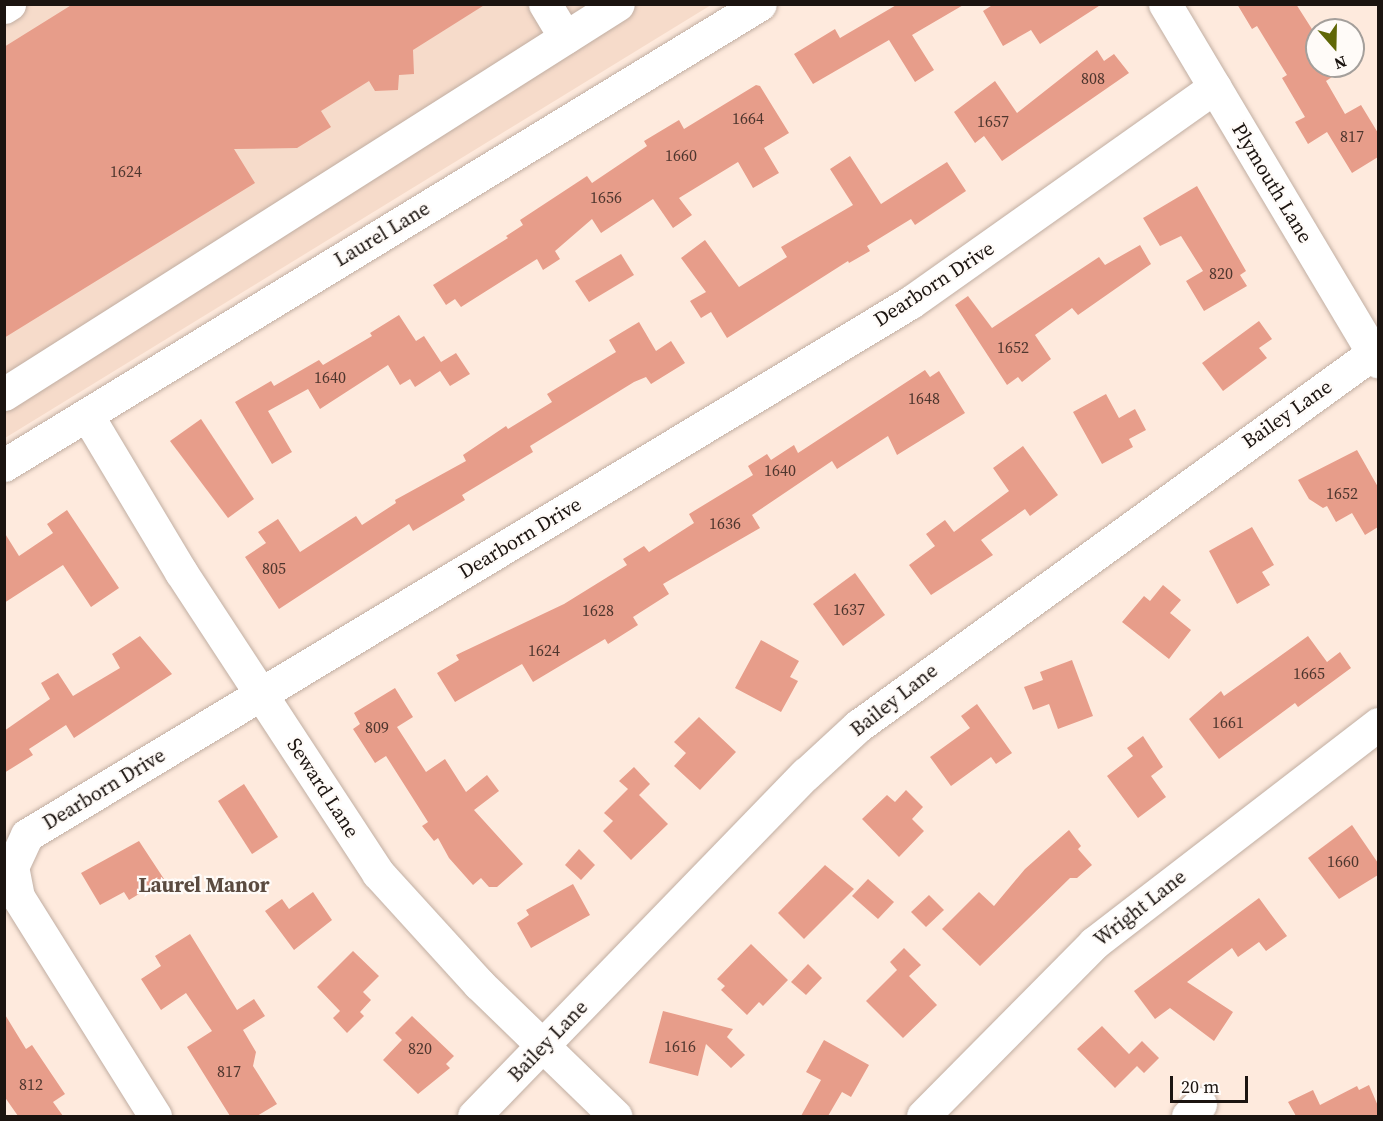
<!DOCTYPE html>
<style>
body{margin:0}
#map{position:relative;width:1383px;height:1121px;overflow:hidden;background:#feeadd;font-family:"Source Serif 4",serif}
div>[style]{position:absolute}
.built>*{inset:0;background:#f6dbca}
.building>*{inset:0;background:#e79d8a}
.roads{filter:drop-shadow(0 0 2px #c1aea2) drop-shadow(0 0 2px #c1aea2)}
.minor>*{height:33px;margin:-16.5px;padding:0 16.5px;transform-origin:16.5px;border-radius:16.5px;background:#fff}
span{translate:-50% -50%;white-space:nowrap;text-align:center;line-height:1.15;-webkit-text-stroke:4.5px #fffbf8;paint-order:stroke}
.number-label{font-size:16px;color:#4e362e}
.number-label span{-webkit-text-stroke-width:0}
.street-label{font-size:20px;color:#1b1410}
.neighbourhood-label{font-size:21px;color:#5b4b40;font-weight:700}
.frame{position:absolute;inset:0;border:6px solid #1b1410;pointer-events:none}
.north{position:absolute;left:1305px;top:18px;width:60px;height:60px;box-sizing:border-box;background:#fffbf8;border:2px solid #a49f9b;border-radius:50%;rotate:160deg;font-size:16px;font-weight:700;line-height:24px;text-align:center;color:#1b1410}
.north::after{content:'';display:block;margin:auto;width:21px;height:27px;background:#606707;clip-path:polygon(50% 0,100% 100%,50% 72%,0 100%)}
.scale{position:absolute;left:1170px;top:1076px;width:78px;height:27px;box-sizing:border-box;border:3px solid #1b1410;border-top:0;padding-left:8px;font-size:18px;line-height:21px;white-space:nowrap;color:#1b1410;-webkit-text-stroke:4px #fffbf8;paint-order:stroke}
</style>
<div id="map">
<div class="built">
<div style="clip-path:polygon(5px 5px,711px 5px,5px 438px)"></div>
</div>
<div class="building">
<div style="clip-path:polygon(73px 4px,486px 4px,413px 50px,414px 74px,399px 75px,398px 90px,375px 91px,369px 81px,321px 111px,331px 127px,297px 148px,234px 149px,255px 183px,4px 338px,4px 47px)"></div>
<div style="clip-path:polygon(898px 4px,965px 4px,912px 35px,934px 70px,915px 82px,889px 40px,813px 84px,794px 54px,835px 29px,840px 38px)"></div>
<div style="clip-path:polygon(994px 4px,1102px 4px,1040px 44px,1031px 30px,1003px 46px,983px 11px)"></div>
<div style="clip-path:polygon(1237px 4px,1296px 4px,1317px 37px,1317px 66px,1326px 66px,1332px 77px,1326px 81px,1345px 114px,1361px 105px,1378px 133px,1378px 157px,1352px 173px,1327px 132px,1308px 144px,1295px 122px,1305px 117px,1282px 78px,1287px 75px,1257px 26px,1252px 29px)"></div>
<div style="clip-path:polygon(1344px 21px,1350px 30px,1329px 30px)"></div>
<div style="clip-path:polygon(1097px 50px,1104px 61px,1114px 54px,1129px 73px,1002px 161px,984px 136px,975px 143px,954px 112px,995px 81px,1017px 113px)"></div>
<div style="clip-path:polygon(756px 85px,760px 86px,789px 133px,764px 148px,779px 173px,753px 188px,738px 162px,679px 198px,692px 215px,673px 228px,653px 199px,601px 233px,592px 219px,555px 251px,560px 259px,543px 270px,537px 259px,461px 307px,455px 299px,446px 305px,433px 285px,508px 238px,506px 236px,523px 225px,520px 220px,587px 176px,592px 183px,647px 146px,644px 141px,679px 120px,684px 129px)"></div>
<div style="clip-path:polygon(850px 156px,881px 204px,947px 162px,966px 191px,915px 225px,911px 219px,867px 246px,870px 251px,849px 263px,848px 261px,727px 338px,711px 312px,701px 318px,690px 301px,706px 292px,681px 258px,705px 240px,739px 287px,787px 257px,781px 247px,853px 205px,830px 169px)"></div>
<div style="clip-path:polygon(1197px 186px,1246px 271px,1240px 275px,1247px 286px,1204px 311px,1186px 281px,1203px 271px,1181px 236px,1160px 246px,1143px 218px)"></div>
<div style="clip-path:polygon(1140px 245px,1151px 264px,1078px 315px,1072px 308px,1035px 335px,1051px 359px,1022px 382px,1018px 377px,1007px 385px,955px 305px,968px 296px,992px 328px,1099px 257px,1105px 265px)"></div>
<div style="clip-path:polygon(621px 254px,634px 275px,589px 302px,575px 281px)"></div>
<div style="clip-path:polygon(399px 315px,416px 341px,424px 336px,441px 362px,456px 353px,470px 374px,450px 386px,440px 371px,415px 387px,410px 379px,400px 385px,388px 365px,320px 409px,308px 389px,268px 411px,292px 452px,272px 464px,235px 402px,271px 381px,274px 386px,319px 360px,323px 365px,372px 336px,370px 333px)"></div>
<div style="clip-path:polygon(1259px 321px,1272px 339px,1259px 348px,1267px 358px,1223px 391px,1202px 363px)"></div>
<div style="clip-path:polygon(639px 322px,656px 351px,671px 341px,685px 363px,651px 384px,646px 377px,634px 382px,530px 446px,533px 452px,462px 495px,465px 500px,413px 531px,409px 524px,279px 609px,245px 557px,266px 543px,258px 532px,278px 519px,300px 552px,356px 516px,362px 525px,396px 503px,395px 500px,466px 461px,463px 455px,506px 426px,508px 429px,552px 402px,547px 394px,616px 352px,609px 340px)"></div>
<div style="clip-path:polygon(925px 370px,930px 377px,939px 371px,965px 413px,897px 455px,888px 436px,837px 469px,832px 461px,752px 515px,760px 528px,663px 584px,669px 594px,633px 617px,638px 625px,608px 644px,605px 639px,533px 682px,522px 664px,455px 702px,437px 673px,459px 660px,456px 655px,564px 604px,627px 565px,623px 559px,644px 546px,649px 552px,694px 523px,689px 514px,753px 475px,748px 466px,767px 454px,771px 460px,794px 445px,798px 453px)"></div>
<div style="clip-path:polygon(1106px 394px,1119px 418px,1135px 409px,1146px 430px,1129px 439px,1133px 447px,1102px 464px,1073px 412px)"></div>
<div style="clip-path:polygon(201px 419px,254px 499px,228px 518px,170px 441px)"></div>
<div style="clip-path:polygon(1023px 446px,1058px 495px,1030px 516px,1025px 509px,981px 540px,993px 555px,931px 595px,909px 565px,935px 546px,926px 534px,945px 520px,954px 532px,1009px 491px,993px 468px)"></div>
<div style="clip-path:polygon(1357px 450px,1378px 487px,1378px 527px,1365px 535px,1352px 513px,1336px 522px,1327px 506px,1323px 508px,1309px 499px,1298px 480px)"></div>
<div style="clip-path:polygon(67px 510px,119px 588px,91px 607px,63px 565px,4px 603px,4px 532px,19px 556px,53px 533px,47px 524px)"></div>
<div style="clip-path:polygon(1252px 527px,1274px 565px,1262px 572px,1270px 585px,1237px 604px,1209px 551px)"></div>
<div style="clip-path:polygon(855px 573px,885px 615px,843px 646px,813px 604px)"></div>
<div style="clip-path:polygon(1163px 585px,1181px 600px,1170px 613px,1191px 630px,1169px 659px,1122px 622px,1144px 596px,1150px 601px)"></div>
<div style="clip-path:polygon(140px 636px,172px 674px,74px 738px,66px 725px,29px 749px,33px 755px,4px 773px,4px 731px,50px 699px,41px 683px,58px 673px,73px 696px,120px 668px,112px 654px)"></div>
<div style="clip-path:polygon(1308px 636px,1327px 662px,1340px 652px,1351px 668px,1298px 707px,1295px 703px,1219px 759px,1189px 719px,1221px 691px,1224px 696px)"></div>
<div style="clip-path:polygon(761px 640px,799px 661px,790px 677px,798px 681px,781px 712px,735px 688px)"></div>
<div style="clip-path:polygon(1072px 660px,1093px 716px,1058px 729px,1049px 704px,1033px 710px,1024px 687px,1043px 680px,1040px 672px)"></div>
<div style="clip-path:polygon(395px 688px,413px 717px,397px 727px,426px 772px,445px 759px,466px 792px,487px 775px,499px 791px,474px 810px,523px 864px,497px 887px,489px 887px,481px 878px,473px 885px,449px 858px,438px 838px,434px 841px,422px 826px,428px 822px,386px 756px,375px 763px,353px 729px,360px 724px,354px 713px)"></div>
<div style="clip-path:polygon(977px 704px,1012px 753px,996px 764px,991px 757px,951px 786px,930px 757px,970px 728px,961px 716px)"></div>
<div style="clip-path:polygon(699px 717px,736px 752px,700px 790px,674px 766px,686px 753px,674px 742px)"></div>
<div style="clip-path:polygon(1143px 736px,1163px 767px,1151px 776px,1166px 797px,1138px 818px,1107px 776px,1133px 756px,1127px 748px)"></div>
<div style="clip-path:polygon(634px 767px,650px 784px,639px 795px,668px 824px,631px 860px,603px 831px,613px 821px,604px 813px,628px 789px,619px 781px)"></div>
<div style="clip-path:polygon(244px 784px,278px 837px,252px 854px,218px 801px)"></div>
<div style="clip-path:polygon(906px 790px,923px 807px,912px 819px,924px 831px,899px 857px,862px 819px,887px 795px,895px 802px)"></div>
<div style="clip-path:polygon(1352px 825px,1378px 863px,1378px 875px,1339px 899px,1308px 858px)"></div>
<div style="clip-path:polygon(1069px 830px,1081px 846px,1078px 849px,1092px 865px,1077px 878px,1070px 878px,980px 966px,942px 929px,979px 892px,994px 906px,1025px 869px)"></div>
<div style="clip-path:polygon(139px 841px,164px 879px,129px 900px,124px 892px,100px 905px,81px 873px)"></div>
<div style="clip-path:polygon(579px 849px,595px 865px,581px 880px,565px 865px)"></div>
<div style="clip-path:polygon(825px 865px,854px 889px,804px 939px,778px 913px)"></div>
<div style="clip-path:polygon(868px 879px,894px 902px,878px 919px,852px 896px)"></div>
<div style="clip-path:polygon(573px 884px,590px 915px,531px 948px,517px 923px,529px 915px,526px 910px)"></div>
<div style="clip-path:polygon(313px 892px,332px 920px,294px 950px,265px 911px,282px 899px,289px 909px)"></div>
<div style="clip-path:polygon(929px 895px,944px 910px,926px 927px,911px 912px)"></div>
<div style="clip-path:polygon(1259px 898px,1287px 936px,1266px 951px,1259px 942px,1238px 957px,1232px 948px,1187px 982px,1233px 1012px,1214px 1041px,1170px 1008px,1155px 1019px,1134px 991px)"></div>
<div style="clip-path:polygon(190px 934px,237px 1010px,254px 999px,265px 1016px,243px 1030px,256px 1052px,253px 1066px,277px 1104px,257px 1116px,230px 1116px,187px 1047px,212px 1031px,186px 993px,161px 1010px,141px 979px,161px 966px,155px 956px)"></div>
<div style="clip-path:polygon(751px 944px,788px 980px,763px 1006px,759px 1002px,747px 1015px,721px 990px,725px 986px,717px 979px)"></div>
<div style="clip-path:polygon(904px 948px,921px 965px,909px 976px,937px 1005px,903px 1038px,866px 1001px,897px 970px,890px 962px)"></div>
<div style="clip-path:polygon(353px 951px,379px 976px,363px 992px,371px 1000px,360px 1012px,364px 1016px,347px 1033px,333px 1018px,340px 1011px,317px 987px)"></div>
<div style="clip-path:polygon(808px 964px,822px 978px,806px 995px,791px 982px)"></div>
<div style="clip-path:polygon(663px 1011px,733px 1029px,727px 1037px,745px 1055px,731px 1068px,706px 1044px,698px 1076px,649px 1063px)"></div>
<div style="clip-path:polygon(4px 1013px,26px 1049px,32px 1045px,65px 1094px,53px 1102px,63px 1116px,18px 1116px,4px 1096px)"></div>
<div style="clip-path:polygon(412px 1016px,454px 1056px,446px 1064px,450px 1068px,418px 1094px,383px 1060px,402px 1040px,395px 1033px)"></div>
<div style="clip-path:polygon(1102px 1026px,1129px 1054px,1142px 1041px,1159px 1058px,1144px 1073px,1137px 1066px,1115px 1088px,1077px 1049px)"></div>
<div style="clip-path:polygon(824px 1040px,869px 1065px,851px 1097px,842px 1092px,828px 1116px,801px 1116px,821px 1080px,806px 1072px)"></div>
<div style="clip-path:polygon(1369px 1085px,1378px 1106px,1378px 1116px,1296px 1116px,1288px 1102px,1313px 1090px,1320px 1105px,1357px 1086px,1359px 1090px)"></div>
</div>
<div class="roads">
<div class="minor">
<div style="left:545px;top:4px;width:39px;rotate:59deg"></div>
<div style="left:1165px;top:4px;width:416px;rotate:59.2deg"></div>
<div style="left:4px;top:7px;width:6px;rotate:-31deg"></div>
<div style="left:4px;top:394px;width:727px;rotate:-32.42deg"></div>
<div style="left:87px;top:415px;width:183px;rotate:59.1deg"></div>
<div style="left:181px;top:572px;width:360px;rotate:56.8deg"></div>
<div style="left:378px;top:873px;width:150px;rotate:47.7deg"></div>
<div style="left:479px;top:984px;width:190px;rotate:44.1deg"></div>
<div style="left:4px;top:465px;width:885px;rotate:-31.37deg"></div>
<div style="left:155px;top:1116px;width:258px;rotate:-122deg"></div>
<div style="left:18px;top:897px;width:31px;rotate:-101deg"></div>
<div style="left:12px;top:867px;width:35px;rotate:-65deg"></div>
<div style="left:27px;top:835px;width:1032px;rotate:-31.09deg"></div>
<div style="left:911px;top:302px;width:372px;rotate:-35.3deg"></div>
<div style="left:474px;top:1116px;width:477px;rotate:-45.9deg"></div>
<div style="left:806px;top:774px;width:71px;rotate:-42.7deg"></div>
<div style="left:858px;top:726px;width:636px;rotate:-35.91deg"></div>
<div style="left:923px;top:1116px;width:243px;rotate:-45.3deg"></div>
<div style="left:1094px;top:943px;width:359px;rotate:-37.6deg"></div>
<div style="left:1188px;top:1116px;width:17px;rotate:-45deg"></div>
</div>
</div>
<div class="number-label">
<span style="left:1093px;top:78px">808</span>
<span style="left:748px;top:118px">1664</span>
<span style="left:993px;top:121px">1657</span>
<span style="left:1352px;top:136px">817</span>
<span style="left:681px;top:155px">1660</span>
<span style="left:126px;top:171px">1624</span>
<span style="left:606px;top:197px">1656</span>
<span style="left:1221px;top:273px">820</span>
<span style="left:1013px;top:347px">1652</span>
<span style="left:330px;top:377px">1640</span>
<span style="left:924px;top:398px">1648</span>
<span style="left:780px;top:470px">1640</span>
<span style="left:1342px;top:493px">1652</span>
<span style="left:725px;top:523px">1636</span>
<span style="left:274px;top:568px">805</span>
<span style="left:849px;top:609px">1637</span>
<span style="left:598px;top:610px">1628</span>
<span style="left:544px;top:650px">1624</span>
<span style="left:1309px;top:673px">1665</span>
<span style="left:1228px;top:722px">1661</span>
<span style="left:377px;top:727px">809</span>
<span style="left:1343px;top:861px">1660</span>
<span style="left:680px;top:1046px">1616</span>
<span style="left:420px;top:1048px">820</span>
<span style="left:229px;top:1071px">817</span>
<span style="left:31px;top:1084px">812</span>
</div>
<div class="street-label">
<span style="left:1272px;top:183px;rotate:59deg">Plymouth Lane</span>
<span style="left:382px;top:234px;rotate:-31deg">Laurel Lane</span>
<span style="left:934px;top:284px;rotate:-33deg">Dearborn Drive</span>
<span style="left:1287px;top:414px;rotate:-35deg">Bailey Lane</span>
<span style="left:520px;top:538px;rotate:-31deg">Dearborn Drive</span>
<span style="left:894px;top:700px;rotate:-38deg">Bailey Lane</span>
<span style="left:323px;top:788px;rotate:57deg">Seward Lane</span>
<span style="left:104px;top:789px;rotate:-31deg">Dearborn Drive</span>
<span style="left:1140px;top:908px;rotate:-38deg">Wright Lane</span>
<span style="left:548px;top:1041px;rotate:-46deg">Bailey Lane</span>
</div>
<div class="neighbourhood-label">
<span style="left:204px;top:885px">Laurel Manor</span>
</div>
<div class="frame"></div>
<div class="north">N</div>
<div class="scale">20 m</div>
</div>
